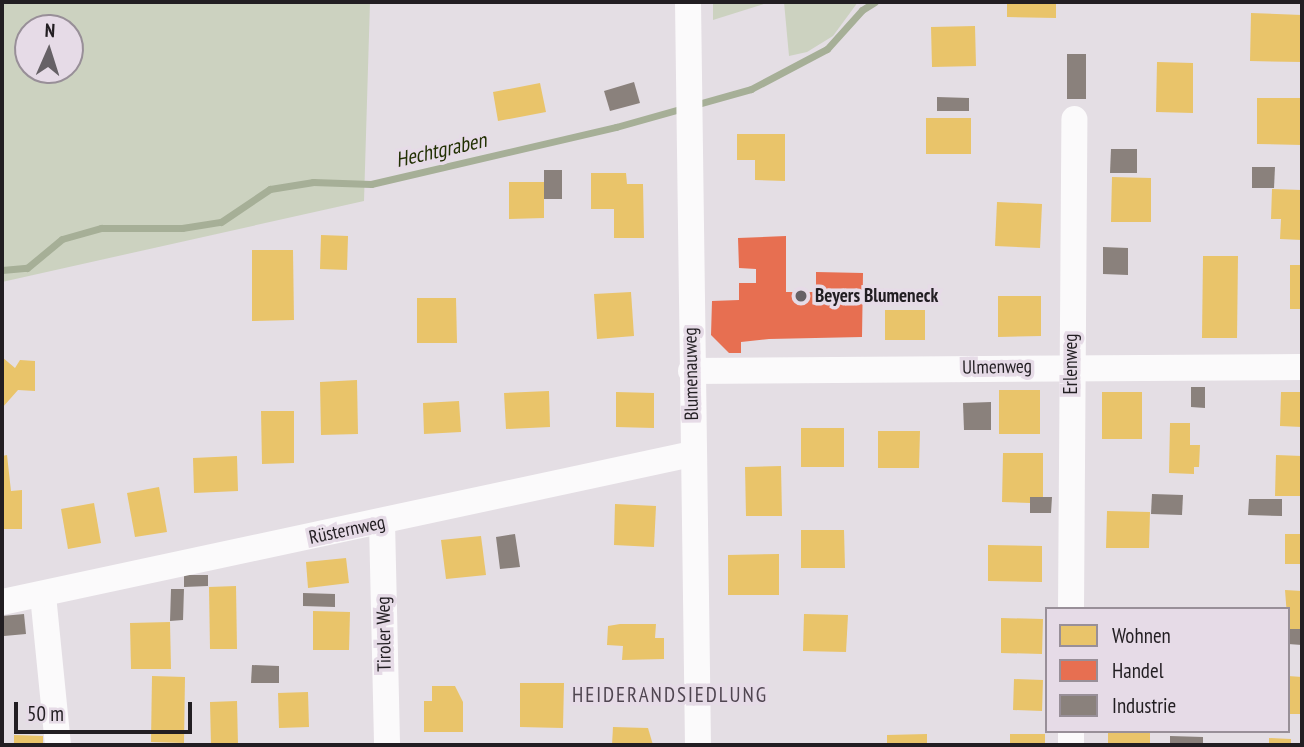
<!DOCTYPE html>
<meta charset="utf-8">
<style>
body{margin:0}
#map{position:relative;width:1304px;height:747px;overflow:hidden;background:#e4dee4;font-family:"PT Sans Narrow",sans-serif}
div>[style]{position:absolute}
.green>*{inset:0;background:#ccd2c0}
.homes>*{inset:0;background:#e9c46a}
.shops>*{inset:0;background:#e76f51}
.industry>*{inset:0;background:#8a817c}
.stream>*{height:7px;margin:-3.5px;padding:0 3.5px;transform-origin:3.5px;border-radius:3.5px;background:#a6af97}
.minor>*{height:26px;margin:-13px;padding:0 13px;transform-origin:13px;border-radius:13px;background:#fbfafb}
.dots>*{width:19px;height:19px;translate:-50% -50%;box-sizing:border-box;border:4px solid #e6dbe7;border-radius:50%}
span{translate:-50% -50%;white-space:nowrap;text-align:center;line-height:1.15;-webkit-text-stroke:7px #e6dbe7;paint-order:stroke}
.poi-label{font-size:19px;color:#221e22;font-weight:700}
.left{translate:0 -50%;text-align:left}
.street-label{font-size:19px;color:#221e22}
.water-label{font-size:21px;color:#223003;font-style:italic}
.neighbourhood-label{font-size:21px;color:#504651;letter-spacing:2px}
.frame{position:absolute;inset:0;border:4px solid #221e22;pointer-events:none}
.legend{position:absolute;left:1045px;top:607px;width:245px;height:126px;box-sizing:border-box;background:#e6dbe7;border:2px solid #988f98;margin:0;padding:9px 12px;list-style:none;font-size:21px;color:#221e22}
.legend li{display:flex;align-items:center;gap:14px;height:35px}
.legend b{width:35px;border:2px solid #988f98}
.north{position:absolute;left:14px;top:14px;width:70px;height:70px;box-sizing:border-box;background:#e6dbe7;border:2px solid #988f98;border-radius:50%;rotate:3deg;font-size:19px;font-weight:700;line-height:28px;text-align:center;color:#221e22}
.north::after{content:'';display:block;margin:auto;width:24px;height:32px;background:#666166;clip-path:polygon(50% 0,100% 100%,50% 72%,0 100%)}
.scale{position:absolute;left:14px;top:702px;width:178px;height:32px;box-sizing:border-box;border:4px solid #221e22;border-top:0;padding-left:9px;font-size:21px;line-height:24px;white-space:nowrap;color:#221e22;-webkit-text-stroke:5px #e6dbe7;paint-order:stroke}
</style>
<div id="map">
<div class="green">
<div style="clip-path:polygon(evenodd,2px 2px,370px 2px,364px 201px,2px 282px,2px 2px,28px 28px,70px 28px,70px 70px,28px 70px,28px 28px)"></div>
<div style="clip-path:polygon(713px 2px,770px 2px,713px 20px)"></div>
<div style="clip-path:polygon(784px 2px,858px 2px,833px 36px,807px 52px,789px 56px)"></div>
</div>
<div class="homes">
<div style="clip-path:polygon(1007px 2px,1056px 2px,1056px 18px,1007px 17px)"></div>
<div style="clip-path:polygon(1251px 13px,1302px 15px,1302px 62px,1250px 61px)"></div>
<div style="clip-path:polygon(975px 26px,976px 66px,932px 67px,931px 27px)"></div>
<div style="clip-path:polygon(1157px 62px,1193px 63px,1193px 113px,1156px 112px)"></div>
<div style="clip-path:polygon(540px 83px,546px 112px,498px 121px,493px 92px)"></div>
<div style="clip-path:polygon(1257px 98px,1302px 98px,1302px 145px,1257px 144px)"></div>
<div style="clip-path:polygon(926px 118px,971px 118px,971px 154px,926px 154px)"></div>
<div style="clip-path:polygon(737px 134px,785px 134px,785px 181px,755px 180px,755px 160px,737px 160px)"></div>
<div style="clip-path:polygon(591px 173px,626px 173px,627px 184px,643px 184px,644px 238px,614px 238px,614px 209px,591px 209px)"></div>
<div style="clip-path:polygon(1112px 177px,1151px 178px,1151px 222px,1111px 222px)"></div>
<div style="clip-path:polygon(509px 182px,544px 182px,544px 218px,509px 219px)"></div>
<div style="clip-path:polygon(1272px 189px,1302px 190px,1302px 240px,1280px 239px,1281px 219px,1271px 219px)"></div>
<div style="clip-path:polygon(997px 202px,1042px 204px,1040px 248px,995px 246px)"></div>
<div style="clip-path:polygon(321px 235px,348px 236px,347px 270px,320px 269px)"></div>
<div style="clip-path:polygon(252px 250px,293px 250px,294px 320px,252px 321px)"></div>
<div style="clip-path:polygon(1203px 256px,1238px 256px,1237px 338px,1202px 338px)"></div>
<div style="clip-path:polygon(1290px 265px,1302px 265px,1302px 309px,1290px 309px)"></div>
<div style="clip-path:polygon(631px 292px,634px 336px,597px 339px,594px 294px)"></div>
<div style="clip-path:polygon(998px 296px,1041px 296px,1041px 336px,998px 337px)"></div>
<div style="clip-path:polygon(417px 298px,456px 298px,457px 343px,417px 343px)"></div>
<div style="clip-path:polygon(885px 310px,925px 310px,925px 340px,885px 340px)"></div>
<div style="clip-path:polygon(2px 357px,15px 368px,20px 360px,35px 361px,35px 391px,18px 390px,2px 408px)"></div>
<div style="clip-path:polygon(357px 380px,358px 434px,321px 435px,320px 382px)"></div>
<div style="clip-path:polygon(999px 390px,1040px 390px,1040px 434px,999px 434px)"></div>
<div style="clip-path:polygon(549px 391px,550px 427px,506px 429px,504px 393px)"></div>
<div style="clip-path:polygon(616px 392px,654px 393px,654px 428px,616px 427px)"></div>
<div style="clip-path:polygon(1102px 392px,1142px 392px,1142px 439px,1102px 439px)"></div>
<div style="clip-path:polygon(1281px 392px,1302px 392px,1302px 427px,1280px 426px)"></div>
<div style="clip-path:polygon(459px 401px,461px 432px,424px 434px,423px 403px)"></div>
<div style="clip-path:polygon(261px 411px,294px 411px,294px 463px,262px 464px)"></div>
<div style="clip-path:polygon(1170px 423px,1190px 423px,1190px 445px,1200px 445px,1199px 467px,1194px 467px,1194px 474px,1169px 473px)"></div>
<div style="clip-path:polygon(801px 428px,844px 428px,844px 467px,801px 467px)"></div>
<div style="clip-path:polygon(878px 431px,920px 431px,919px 468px,878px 468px)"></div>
<div style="clip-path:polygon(1003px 453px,1043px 453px,1043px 497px,1030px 497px,1030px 503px,1002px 502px)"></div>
<div style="clip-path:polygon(7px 455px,11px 491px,22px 490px,22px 529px,2px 529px,2px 456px)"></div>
<div style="clip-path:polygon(1276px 455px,1302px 456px,1302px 496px,1275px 496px)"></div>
<div style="clip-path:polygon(237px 456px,238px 491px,194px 493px,193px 458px)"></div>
<div style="clip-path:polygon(781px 466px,782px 516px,746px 516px,745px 467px)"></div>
<div style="clip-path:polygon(159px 487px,167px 532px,135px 537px,127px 493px)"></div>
<div style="clip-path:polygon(94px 503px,101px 543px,68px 549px,61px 509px)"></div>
<div style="clip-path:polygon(615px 504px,656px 506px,654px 547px,614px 545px)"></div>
<div style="clip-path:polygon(1107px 511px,1150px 512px,1149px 548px,1106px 548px)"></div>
<div style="clip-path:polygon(801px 530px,844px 530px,845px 568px,801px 568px)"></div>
<div style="clip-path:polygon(1285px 534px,1302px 534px,1302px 564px,1285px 564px)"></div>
<div style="clip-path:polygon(481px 536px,486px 575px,446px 579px,441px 540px)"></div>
<div style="clip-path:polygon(988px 545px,1042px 546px,1042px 582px,988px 581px)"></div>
<div style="clip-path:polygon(779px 554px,779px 595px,728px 595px,728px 555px)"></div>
<div style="clip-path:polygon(346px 558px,349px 583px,308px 588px,306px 562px)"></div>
<div style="clip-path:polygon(236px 586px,237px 649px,210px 649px,209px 587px)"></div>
<div style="clip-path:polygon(1285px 590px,1302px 591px,1302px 629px,1288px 629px)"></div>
<div style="clip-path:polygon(313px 611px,350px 612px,349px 650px,313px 650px)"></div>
<div style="clip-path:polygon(804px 614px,848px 615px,846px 652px,803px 651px)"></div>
<div style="clip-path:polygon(1001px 618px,1043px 619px,1042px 654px,1001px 653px)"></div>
<div style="clip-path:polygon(170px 622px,171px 669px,131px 669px,130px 623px)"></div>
<div style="clip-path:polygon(620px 624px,656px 624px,655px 638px,664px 638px,664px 659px,622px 660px,623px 646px,607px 645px,608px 626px)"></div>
<div style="clip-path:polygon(152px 676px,185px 677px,184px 743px,151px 742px)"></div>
<div style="clip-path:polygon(1288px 676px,1302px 677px,1302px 714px,1288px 714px)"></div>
<div style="clip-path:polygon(1014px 679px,1043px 680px,1042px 711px,1013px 710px)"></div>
<div style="clip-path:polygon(520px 683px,564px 683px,563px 728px,520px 727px)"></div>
<div style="clip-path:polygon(432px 686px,455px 686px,463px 702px,463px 732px,424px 732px,424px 701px,432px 701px)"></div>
<div style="clip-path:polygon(308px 692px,309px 727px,279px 728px,278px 693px)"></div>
<div style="clip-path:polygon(237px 701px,238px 745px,211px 745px,210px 702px)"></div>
<div style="clip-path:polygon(613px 727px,648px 728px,653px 745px,612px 745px)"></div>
<div style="clip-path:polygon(1108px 731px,1150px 731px,1150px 745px,1108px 745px)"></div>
<div style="clip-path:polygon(927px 734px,927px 745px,887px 745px,887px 735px)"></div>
<div style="clip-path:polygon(1010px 734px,1045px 734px,1045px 745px,1010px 745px)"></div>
<div style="clip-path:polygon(14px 735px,43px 736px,43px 745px,14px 745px)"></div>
<div style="clip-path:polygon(1269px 738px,1291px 739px,1291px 745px,1269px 745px)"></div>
</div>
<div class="shops">
<div style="clip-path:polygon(786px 236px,786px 292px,816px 292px,816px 272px,863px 273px,862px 337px,769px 339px,741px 342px,741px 353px,729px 353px,711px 335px,712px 301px,739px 300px,739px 283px,756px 283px,756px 269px,739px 268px,738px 238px)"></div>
</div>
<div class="industry">
<div style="clip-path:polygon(1067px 54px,1086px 54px,1086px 99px,1067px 99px)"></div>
<div style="clip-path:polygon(634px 82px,640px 103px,610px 111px,604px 91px)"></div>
<div style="clip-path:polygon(937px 97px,969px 98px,969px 111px,937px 111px)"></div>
<div style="clip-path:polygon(1111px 149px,1137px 149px,1137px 173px,1110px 173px)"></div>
<div style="clip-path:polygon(1252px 167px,1275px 167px,1274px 188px,1252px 188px)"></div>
<div style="clip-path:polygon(544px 170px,562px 170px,562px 199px,544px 199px)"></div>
<div style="clip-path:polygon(1103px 247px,1128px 248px,1128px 275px,1103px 274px)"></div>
<div style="clip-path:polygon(1191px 387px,1205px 387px,1205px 408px,1191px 407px)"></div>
<div style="clip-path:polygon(991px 402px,991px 430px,964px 430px,963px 403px)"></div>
<div style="clip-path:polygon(1152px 494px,1183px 495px,1182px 515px,1151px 514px)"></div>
<div style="clip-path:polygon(1030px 497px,1052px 497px,1051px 513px,1030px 513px)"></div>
<div style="clip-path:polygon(1249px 499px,1282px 499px,1282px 516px,1248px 515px)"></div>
<div style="clip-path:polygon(515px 534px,520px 567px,500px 569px,496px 537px)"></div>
<div style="clip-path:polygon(184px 575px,208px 575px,208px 586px,184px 587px)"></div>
<div style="clip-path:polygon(171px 589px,184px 589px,183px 620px,170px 621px)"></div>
<div style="clip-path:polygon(303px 593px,335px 594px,335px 607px,303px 606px)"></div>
<div style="clip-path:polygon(24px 614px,26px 634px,4px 636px,2px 616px)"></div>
<div style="clip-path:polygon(1288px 629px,1302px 629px,1302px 645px,1288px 644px)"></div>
<div style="clip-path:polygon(252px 665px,279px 666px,279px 683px,251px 683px)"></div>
<div style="clip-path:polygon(1170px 736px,1203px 737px,1203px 745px,1170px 745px)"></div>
</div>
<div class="stream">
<div style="left:2px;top:270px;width:25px;rotate:-5deg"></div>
<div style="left:27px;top:268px;width:45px;rotate:-39.6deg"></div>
<div style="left:62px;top:239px;width:41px;rotate:-15.8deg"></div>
<div style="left:101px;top:228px;width:81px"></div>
<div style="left:182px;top:228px;width:39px;rotate:-9deg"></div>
<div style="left:221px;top:222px;width:59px;rotate:-34deg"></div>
<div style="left:270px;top:189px;width:44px;rotate:-9.2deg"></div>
<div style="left:313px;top:182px;width:58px;rotate:2deg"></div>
<div style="left:371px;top:184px;width:252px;rotate:-13.1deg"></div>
<div style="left:616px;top:127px;width:140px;rotate:-15.7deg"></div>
<div style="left:751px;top:89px;width:86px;rotate:-27.8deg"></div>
<div style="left:827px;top:49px;width:52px;rotate:-48.1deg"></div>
<div style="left:862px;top:10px;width:15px;rotate:-32deg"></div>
</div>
<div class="minor">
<div style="left:688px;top:2px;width:743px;rotate:89.23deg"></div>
<div style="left:691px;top:371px;width:611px;rotate:-0.38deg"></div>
<div style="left:382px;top:522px;width:223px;rotate:88.7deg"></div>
<div style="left:43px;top:595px;width:151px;rotate:84.3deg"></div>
<div style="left:2px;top:602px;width:706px;rotate:-12.11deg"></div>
<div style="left:1071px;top:609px;width:490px;rotate:-89.6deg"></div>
<div style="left:1071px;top:731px;width:14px;rotate:90deg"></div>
</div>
<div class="dots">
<div style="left:801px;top:296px;background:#666166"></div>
</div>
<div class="poi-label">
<span class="left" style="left:815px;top:296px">Beyers Blumeneck</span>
</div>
<div class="street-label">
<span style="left:1071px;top:364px;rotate:-90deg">Erlenweg</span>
<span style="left:997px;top:367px;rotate:-1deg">Ulmenweg</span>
<span style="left:691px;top:374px;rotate:-91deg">Blumenauweg</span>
<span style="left:347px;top:530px;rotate:-12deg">Rüsternweg</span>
<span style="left:384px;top:634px;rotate:-91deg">Tiroler Weg</span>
</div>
<div class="water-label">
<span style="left:441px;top:150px;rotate:-13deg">Hechtgraben</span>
</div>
<div class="neighbourhood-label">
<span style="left:670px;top:695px">HEIDERANDSIEDLUNG</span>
</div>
<div class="frame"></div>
<ul class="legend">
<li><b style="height:19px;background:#e9c46a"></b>Wohnen</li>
<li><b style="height:19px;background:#e76f51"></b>Handel</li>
<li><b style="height:19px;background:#8a817c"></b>Industrie</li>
</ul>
<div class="north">N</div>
<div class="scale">50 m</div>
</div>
